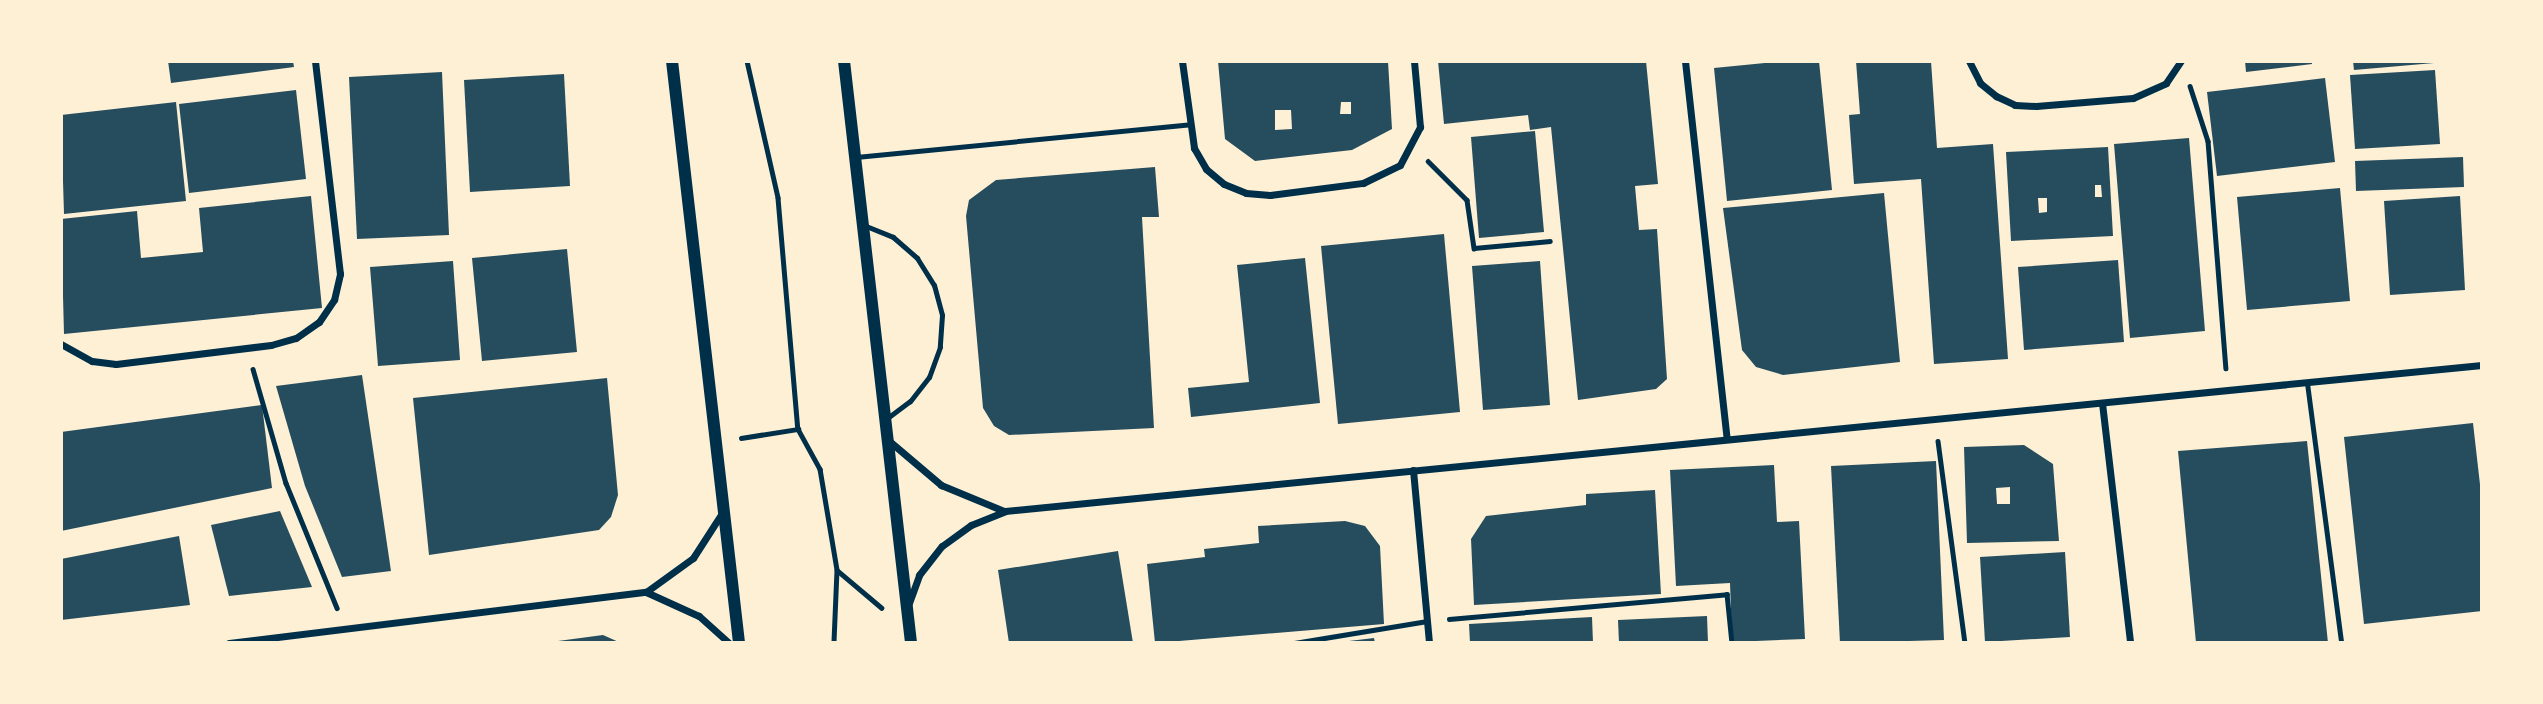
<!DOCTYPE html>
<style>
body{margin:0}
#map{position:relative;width:2543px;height:704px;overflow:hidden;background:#fdf0d5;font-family:"Space Grotesk",sans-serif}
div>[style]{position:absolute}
.building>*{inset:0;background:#264d5e}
.path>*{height:4.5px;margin:-2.25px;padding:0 2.25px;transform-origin:2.25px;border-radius:2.25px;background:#003049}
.service>*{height:5px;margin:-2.5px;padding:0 2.5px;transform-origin:2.5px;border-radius:2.5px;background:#003049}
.minor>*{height:7px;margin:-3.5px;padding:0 3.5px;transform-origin:3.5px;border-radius:3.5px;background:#003049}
.tertiary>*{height:12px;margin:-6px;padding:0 6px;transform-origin:6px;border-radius:6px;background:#003049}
span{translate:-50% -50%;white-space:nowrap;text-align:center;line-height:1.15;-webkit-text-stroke:5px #fdf0d5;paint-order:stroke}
.frame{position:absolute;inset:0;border:63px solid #fdf0d5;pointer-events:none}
</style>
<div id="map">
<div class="building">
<div style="clip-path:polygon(168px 61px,293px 61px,294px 67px,171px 83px)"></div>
<div style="clip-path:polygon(evenodd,1218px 61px,1388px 61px,1392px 129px,1352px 150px,1255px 161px,1225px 139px,1218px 61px,1341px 102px,1351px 102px,1351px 114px,1340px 114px,1341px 102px,1218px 61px,1275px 110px,1291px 110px,1292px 129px,1275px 130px,1275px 110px)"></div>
<div style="clip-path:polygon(1438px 61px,1646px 61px,1658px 184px,1635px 186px,1639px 230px,1657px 229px,1667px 379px,1656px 389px,1578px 400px,1551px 127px,1530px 130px,1528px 115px,1444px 124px)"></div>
<div style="clip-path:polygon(1785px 61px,1819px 61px,1832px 190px,1727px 201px,1714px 68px)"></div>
<div style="clip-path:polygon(1856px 61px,1931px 61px,1937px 148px,1993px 144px,2008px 359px,1934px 364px,1921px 179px,1854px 184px,1849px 115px,1860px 114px)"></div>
<div style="clip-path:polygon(2245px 61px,2312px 61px,2312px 64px,2246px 72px)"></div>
<div style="clip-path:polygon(2353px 61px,2434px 61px,2434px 63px,2354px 70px)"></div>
<div style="clip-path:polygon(2435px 70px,2440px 144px,2355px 149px,2350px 75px)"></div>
<div style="clip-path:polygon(442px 72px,449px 235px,357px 239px,349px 77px)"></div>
<div style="clip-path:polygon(564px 74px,570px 186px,470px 192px,464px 80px)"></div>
<div style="clip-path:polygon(2325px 78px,2335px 162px,2217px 176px,2207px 92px)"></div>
<div style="clip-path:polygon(296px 90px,306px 179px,189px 193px,179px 104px)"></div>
<div style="clip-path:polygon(176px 102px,186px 201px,64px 214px,61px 115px)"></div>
<div style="clip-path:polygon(1535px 131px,1544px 232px,1479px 238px,1471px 137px)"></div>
<div style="clip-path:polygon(2189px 138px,2205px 331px,2130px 338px,2114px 144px)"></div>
<div style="clip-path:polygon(evenodd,2108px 147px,2113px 236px,2011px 241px,2006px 152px,2108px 147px,2095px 185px,2101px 185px,2102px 197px,2095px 197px,2095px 185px,2108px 147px,2038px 198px,2047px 198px,2047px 212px,2039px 213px,2038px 198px)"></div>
<div style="clip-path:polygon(2463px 157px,2464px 187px,2356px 191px,2355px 161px)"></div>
<div style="clip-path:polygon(1155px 167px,1159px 217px,1142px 217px,1154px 428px,1009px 435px,994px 426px,983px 408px,966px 216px,969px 200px,996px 180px)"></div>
<div style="clip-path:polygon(2340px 188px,2350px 301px,2247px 310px,2237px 197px)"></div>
<div style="clip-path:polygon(1884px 193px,1900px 362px,1783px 375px,1756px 367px,1742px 350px,1723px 208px)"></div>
<div style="clip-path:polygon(311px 196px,322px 308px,64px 334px,61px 219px,137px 211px,141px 258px,203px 252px,199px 208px)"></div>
<div style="clip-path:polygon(2460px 196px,2465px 290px,2390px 295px,2384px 201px)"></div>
<div style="clip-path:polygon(1444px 234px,1460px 412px,1338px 424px,1321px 246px)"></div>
<div style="clip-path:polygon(567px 249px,577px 352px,482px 361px,472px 258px)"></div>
<div style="clip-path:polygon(1305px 258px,1320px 403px,1191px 417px,1188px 388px,1249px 382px,1237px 265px)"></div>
<div style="clip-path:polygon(2118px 260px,2124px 342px,2024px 350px,2018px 267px)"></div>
<div style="clip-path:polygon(453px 261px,460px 360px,378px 366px,370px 267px)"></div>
<div style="clip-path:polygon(1540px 261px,1550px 405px,1483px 410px,1472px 266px)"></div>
<div style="clip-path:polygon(362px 375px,391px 571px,342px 577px,305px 486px,276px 386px)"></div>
<div style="clip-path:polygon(607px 378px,618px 495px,611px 517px,599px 530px,429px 555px,413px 398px)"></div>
<div style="clip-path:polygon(262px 405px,272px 488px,61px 531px,61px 432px)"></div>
<div style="clip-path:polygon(2473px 423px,2482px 502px,2482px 611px,2364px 624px,2344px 437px)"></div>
<div style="clip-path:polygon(2307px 441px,2328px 643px,2196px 643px,2178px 451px)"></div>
<div style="clip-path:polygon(evenodd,2024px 445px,2053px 464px,2059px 541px,1967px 543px,1964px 447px,2024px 445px,2010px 487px,2010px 504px,1997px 504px,1996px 488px,2010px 487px)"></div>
<div style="clip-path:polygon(1936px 461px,1944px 640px,1840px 643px,1831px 466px)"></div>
<div style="clip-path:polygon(1774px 465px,1777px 522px,1799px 521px,1805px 639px,1732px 642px,1730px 583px,1676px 586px,1670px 470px)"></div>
<div style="clip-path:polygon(1655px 490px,1661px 594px,1474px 605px,1471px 539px,1486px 516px,1586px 505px,1586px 494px)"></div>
<div style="clip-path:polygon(280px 511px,312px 587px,229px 596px,211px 525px)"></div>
<div style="clip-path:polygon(1345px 521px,1365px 526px,1380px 546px,1384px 624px,1155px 643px,1147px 564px,1205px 557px,1204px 549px,1259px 543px,1258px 526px)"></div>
<div style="clip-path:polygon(179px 536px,190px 605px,61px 620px,61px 559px)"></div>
<div style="clip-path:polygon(1118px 551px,1133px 643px,1009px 643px,998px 570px)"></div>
<div style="clip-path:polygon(2065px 552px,2070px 637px,1985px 642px,1980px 557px)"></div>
<div style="clip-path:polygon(1707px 616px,1708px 643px,1619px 643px,1618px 620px)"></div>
<div style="clip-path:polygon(1592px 617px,1593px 643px,1470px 643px,1469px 624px)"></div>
<div style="clip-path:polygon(603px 635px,621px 643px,558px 643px,558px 641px)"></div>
<div style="clip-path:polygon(1374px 638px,1375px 643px,1350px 643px,1349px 641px)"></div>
</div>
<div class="path">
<div style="left:747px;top:61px;width:140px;rotate:77.2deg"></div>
<div style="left:778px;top:198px;width:232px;rotate:85.1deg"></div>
<div style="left:798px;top:429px;width:46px;rotate:61.2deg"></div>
<div style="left:820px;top:469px;width:102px;rotate:80.4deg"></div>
<div style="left:837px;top:570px;width:73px;rotate:92.4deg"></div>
<div style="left:2190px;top:86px;width:58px;rotate:71.9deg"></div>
<div style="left:2208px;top:141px;width:228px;rotate:85.5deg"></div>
<div style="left:1428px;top:161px;width:55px;rotate:45deg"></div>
<div style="left:1467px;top:200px;width:49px;rotate:81.7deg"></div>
<div style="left:1474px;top:248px;width:76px;rotate:-5.3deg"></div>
<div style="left:253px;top:369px;width:119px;rotate:73.9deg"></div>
<div style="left:286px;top:483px;width:135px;rotate:67.8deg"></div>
<div style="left:741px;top:438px;width:58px;rotate:-9deg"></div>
<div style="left:1938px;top:441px;width:204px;rotate:82.4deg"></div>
<div style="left:838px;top:571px;width:57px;rotate:40.1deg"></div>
<div style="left:1449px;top:619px;width:279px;rotate:-5.1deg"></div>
<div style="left:1727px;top:594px;width:49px;rotate:84.2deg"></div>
</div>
<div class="service">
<div style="left:856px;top:157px;width:336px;rotate:-5.6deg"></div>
<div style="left:866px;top:226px;width:29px;rotate:22deg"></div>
<div style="left:893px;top:237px;width:32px;rotate:41deg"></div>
<div style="left:917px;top:258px;width:32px;rotate:58deg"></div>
<div style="left:934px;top:285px;width:31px;rotate:75deg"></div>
<div style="left:942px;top:315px;width:32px;rotate:94deg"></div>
<div style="left:940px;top:347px;width:32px;rotate:110deg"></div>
<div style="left:929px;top:377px;width:31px;rotate:128deg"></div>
<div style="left:910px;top:401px;width:30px;rotate:143deg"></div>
<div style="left:2307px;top:383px;width:262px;rotate:82.5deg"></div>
<div style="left:1294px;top:643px;width:135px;rotate:-9.4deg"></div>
</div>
<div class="minor">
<div style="left:1182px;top:61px;width:88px;rotate:82.1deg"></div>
<div style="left:1194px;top:148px;width:24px;rotate:60deg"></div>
<div style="left:1206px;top:169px;width:23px;rotate:40deg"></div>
<div style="left:1224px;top:184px;width:24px;rotate:22deg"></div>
<div style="left:1246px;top:193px;width:24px;rotate:5deg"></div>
<div style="left:1270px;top:195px;width:94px;rotate:-7.4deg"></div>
<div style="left:1363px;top:183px;width:41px;rotate:-25.9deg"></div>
<div style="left:1400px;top:165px;width:43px;rotate:-62.2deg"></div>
<div style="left:1420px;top:127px;width:66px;rotate:-95.2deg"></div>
<div style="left:1685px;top:61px;width:380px;rotate:83.7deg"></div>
<div style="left:1969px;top:61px;width:25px;rotate:63deg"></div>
<div style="left:1980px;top:83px;width:21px;rotate:39deg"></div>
<div style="left:1996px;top:96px;width:21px;rotate:25deg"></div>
<div style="left:2015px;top:105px;width:21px;rotate:3deg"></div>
<div style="left:2036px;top:106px;width:97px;rotate:-4.7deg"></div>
<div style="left:2133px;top:98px;width:36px;rotate:-24deg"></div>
<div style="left:2166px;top:83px;width:27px;rotate:-56deg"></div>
<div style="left:61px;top:344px;width:35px;rotate:29deg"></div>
<div style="left:92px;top:361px;width:24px;rotate:7deg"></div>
<div style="left:116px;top:364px;width:156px;rotate:-7deg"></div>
<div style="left:271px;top:345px;width:26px;rotate:-16deg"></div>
<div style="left:296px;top:338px;width:28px;rotate:-35deg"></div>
<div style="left:319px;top:322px;width:27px;rotate:-56deg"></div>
<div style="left:334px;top:300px;width:27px;rotate:-77deg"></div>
<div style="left:340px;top:274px;width:214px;rotate:-96.7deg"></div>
<div style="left:2102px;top:403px;width:242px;rotate:83.3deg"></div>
<div style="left:888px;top:440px;width:70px;rotate:40.3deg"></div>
<div style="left:941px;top:485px;width:68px;rotate:22.4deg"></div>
<div style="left:1413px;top:470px;width:174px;rotate:84.7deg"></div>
<div style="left:646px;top:592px;width:58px;rotate:24.4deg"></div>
<div style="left:699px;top:616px;width:40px;rotate:42deg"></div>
<div style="left:909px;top:603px;width:30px;rotate:-70deg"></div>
<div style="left:919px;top:575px;width:37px;rotate:-52deg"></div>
<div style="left:942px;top:546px;width:36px;rotate:-36deg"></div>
<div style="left:971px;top:525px;width:37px;rotate:-22deg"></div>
<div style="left:1005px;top:511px;width:1484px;rotate:-5.65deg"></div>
<div style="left:229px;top:643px;width:420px;rotate:-7deg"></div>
<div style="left:646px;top:592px;width:58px;rotate:-35.9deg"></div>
<div style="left:693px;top:558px;width:54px;rotate:-57.2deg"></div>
</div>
<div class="tertiary">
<div style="left:672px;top:61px;width:586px;rotate:83.43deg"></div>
<div style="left:844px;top:61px;width:586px;rotate:83.43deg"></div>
</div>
<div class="frame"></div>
</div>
